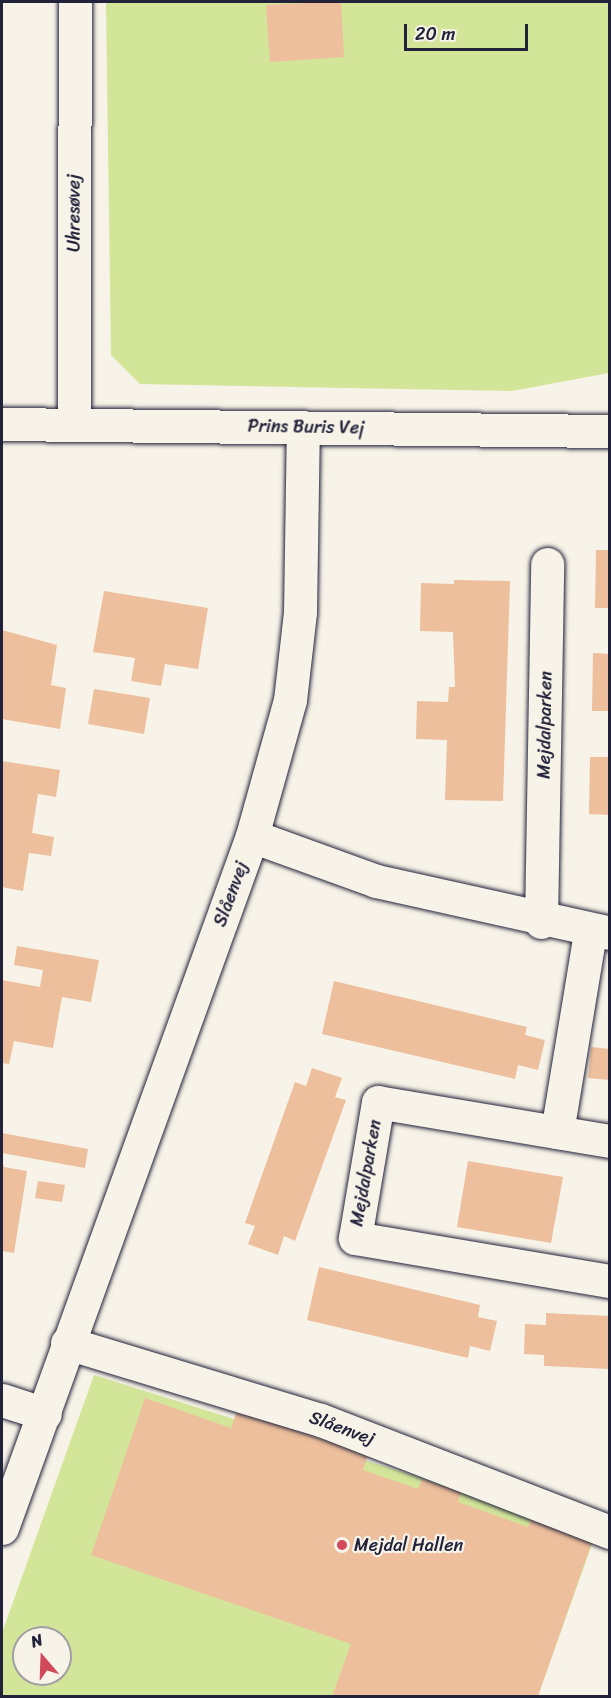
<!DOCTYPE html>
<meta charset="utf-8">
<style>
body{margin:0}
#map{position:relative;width:611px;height:1698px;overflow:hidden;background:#f7f3e8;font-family:Sriracha,sans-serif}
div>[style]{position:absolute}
.green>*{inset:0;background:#d2e599}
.building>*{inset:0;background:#edbf9c}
.roads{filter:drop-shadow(0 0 2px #22223b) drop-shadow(0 0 2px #22223b)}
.minor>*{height:33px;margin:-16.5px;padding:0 16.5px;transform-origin:16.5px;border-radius:16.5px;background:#f7f3e8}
.tertiary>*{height:33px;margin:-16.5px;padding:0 16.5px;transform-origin:16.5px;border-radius:16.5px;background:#f7f3e8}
.dots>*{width:16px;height:16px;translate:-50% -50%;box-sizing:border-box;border:3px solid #f7f3e8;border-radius:50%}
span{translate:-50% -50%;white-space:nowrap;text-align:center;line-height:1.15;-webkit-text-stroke:4.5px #f7f3e8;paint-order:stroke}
.street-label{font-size:18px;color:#22223b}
.poi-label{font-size:18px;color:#22223b}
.left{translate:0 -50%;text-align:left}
.frame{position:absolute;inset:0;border:3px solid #22223b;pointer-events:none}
.north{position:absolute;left:12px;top:1626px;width:60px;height:60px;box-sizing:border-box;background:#f7f3e8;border:2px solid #a29fa3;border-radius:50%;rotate:341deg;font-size:16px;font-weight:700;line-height:24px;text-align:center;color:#22223b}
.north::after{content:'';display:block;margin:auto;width:21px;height:27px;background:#d1495b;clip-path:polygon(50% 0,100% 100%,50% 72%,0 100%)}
.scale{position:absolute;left:404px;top:24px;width:124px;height:27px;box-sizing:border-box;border:3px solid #22223b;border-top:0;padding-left:8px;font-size:18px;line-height:21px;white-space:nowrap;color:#22223b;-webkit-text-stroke:4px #f7f3e8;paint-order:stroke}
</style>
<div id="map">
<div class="green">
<div style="clip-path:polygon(106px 2px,609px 2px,609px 373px,512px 391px,140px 384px,111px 355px)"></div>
<div style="clip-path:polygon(evenodd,94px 1375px,596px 1533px,538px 1696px,2px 1696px,2px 1633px,94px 1375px,24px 1638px,60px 1638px,60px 1674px,24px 1674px,24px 1638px)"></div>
</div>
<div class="building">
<div style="clip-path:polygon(325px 2px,341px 2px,344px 57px,270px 62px,266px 5px)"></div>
<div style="clip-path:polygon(596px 550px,610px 550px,610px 608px,595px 608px)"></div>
<div style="clip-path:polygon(454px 580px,510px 581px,503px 801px,445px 800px,447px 740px,416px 739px,417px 701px,448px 702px,449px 687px,455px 687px,453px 632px,420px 631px,421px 583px,454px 584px)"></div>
<div style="clip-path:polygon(104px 591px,208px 608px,198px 669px,165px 664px,161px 686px,131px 681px,135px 658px,93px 652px)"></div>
<div style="clip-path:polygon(2px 630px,57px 645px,51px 685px,66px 688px,60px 729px,2px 719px)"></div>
<div style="clip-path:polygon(593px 653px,610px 654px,610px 711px,592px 711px)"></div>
<div style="clip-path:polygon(94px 689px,150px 698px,144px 734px,88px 724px)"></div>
<div style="clip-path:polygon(590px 757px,610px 757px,610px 815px,589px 814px)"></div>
<div style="clip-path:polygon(2px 761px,60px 770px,56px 797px,38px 794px,32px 833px,54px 837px,51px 856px,29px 853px,23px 891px,2px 887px)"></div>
<div style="clip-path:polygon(17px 946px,99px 960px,91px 1002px,62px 997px,53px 1048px,14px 1041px,9px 1064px,2px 1063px,2px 980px,40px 987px,43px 970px,14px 965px)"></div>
<div style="clip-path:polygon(334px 981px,527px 1027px,525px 1035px,545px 1040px,538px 1070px,518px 1065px,515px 1079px,322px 1034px)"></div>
<div style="clip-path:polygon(591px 1047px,610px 1049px,610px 1080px,588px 1078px)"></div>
<div style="clip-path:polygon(312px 1068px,342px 1078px,335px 1097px,346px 1100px,295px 1241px,284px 1236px,278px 1255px,248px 1244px,255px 1226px,245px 1223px,295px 1082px,306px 1086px)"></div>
<div style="clip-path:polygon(2px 1133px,88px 1149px,85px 1168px,2px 1153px)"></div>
<div style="clip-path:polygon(2px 1159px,4px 1167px,27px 1171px,14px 1253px,2px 1251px)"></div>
<div style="clip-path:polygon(468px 1161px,563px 1177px,551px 1243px,457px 1227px)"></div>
<div style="clip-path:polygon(38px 1181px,65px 1185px,62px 1202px,35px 1198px)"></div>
<div style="clip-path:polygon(319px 1267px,480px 1305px,478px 1317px,497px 1321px,490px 1351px,470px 1346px,468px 1358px,307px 1320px)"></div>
<div style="clip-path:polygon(546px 1313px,610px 1316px,610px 1369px,544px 1366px,544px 1355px,524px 1354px,525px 1324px,546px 1325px)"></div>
<div style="clip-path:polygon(145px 1398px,231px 1428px,237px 1410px,368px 1455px,363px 1470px,418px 1489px,422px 1479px,461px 1492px,458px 1502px,528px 1527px,533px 1514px,594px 1536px,538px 1696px,332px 1696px,351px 1644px,91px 1555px)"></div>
</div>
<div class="roads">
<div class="minor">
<div style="left:74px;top:425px;width:423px;rotate:-89.9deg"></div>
<div style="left:252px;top:836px;width:132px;rotate:19.9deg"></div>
<div style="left:376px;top:881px;width:240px;rotate:12.5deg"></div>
<div style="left:541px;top:922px;width:358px;rotate:-89deg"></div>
<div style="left:557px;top:1132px;width:203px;rotate:-80.6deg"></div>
<div style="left:610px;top:1141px;width:235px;rotate:-170.5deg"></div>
<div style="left:378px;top:1102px;width:138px;rotate:99.6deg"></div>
<div style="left:355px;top:1238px;width:259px;rotate:9.6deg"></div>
<div style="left:67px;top:1343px;width:265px;rotate:16.9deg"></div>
<div style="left:321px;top:1420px;width:310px;rotate:21.2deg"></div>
<div style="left:2px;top:1400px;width:45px;rotate:18deg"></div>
<div style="left:2px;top:1528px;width:736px;rotate:-70.14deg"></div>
<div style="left:252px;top:836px;width:141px;rotate:-74.4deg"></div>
<div style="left:290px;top:700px;width:89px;rotate:-83.5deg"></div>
<div style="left:300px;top:612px;width:185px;rotate:-89.1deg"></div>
</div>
<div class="tertiary">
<div style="left:2px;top:424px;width:608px;rotate:0.66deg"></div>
</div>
</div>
<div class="dots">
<div style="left:342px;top:1545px;background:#d1495b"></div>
</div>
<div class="street-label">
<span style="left:74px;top:213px;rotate:-90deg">Uhresøvej</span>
<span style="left:306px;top:427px;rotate:1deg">Prins Buris Vej</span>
<span style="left:545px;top:725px;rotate:-89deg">Mejdalparken</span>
<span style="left:231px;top:894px;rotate:-70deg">Slåenvej</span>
<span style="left:366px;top:1173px;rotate:-80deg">Mejdalparken</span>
<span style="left:342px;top:1428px;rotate:20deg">Slåenvej</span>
</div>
<div class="poi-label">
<span class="left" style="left:354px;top:1545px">Mejdal Hallen</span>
</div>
<div class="frame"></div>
<div class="north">N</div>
<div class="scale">20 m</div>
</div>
